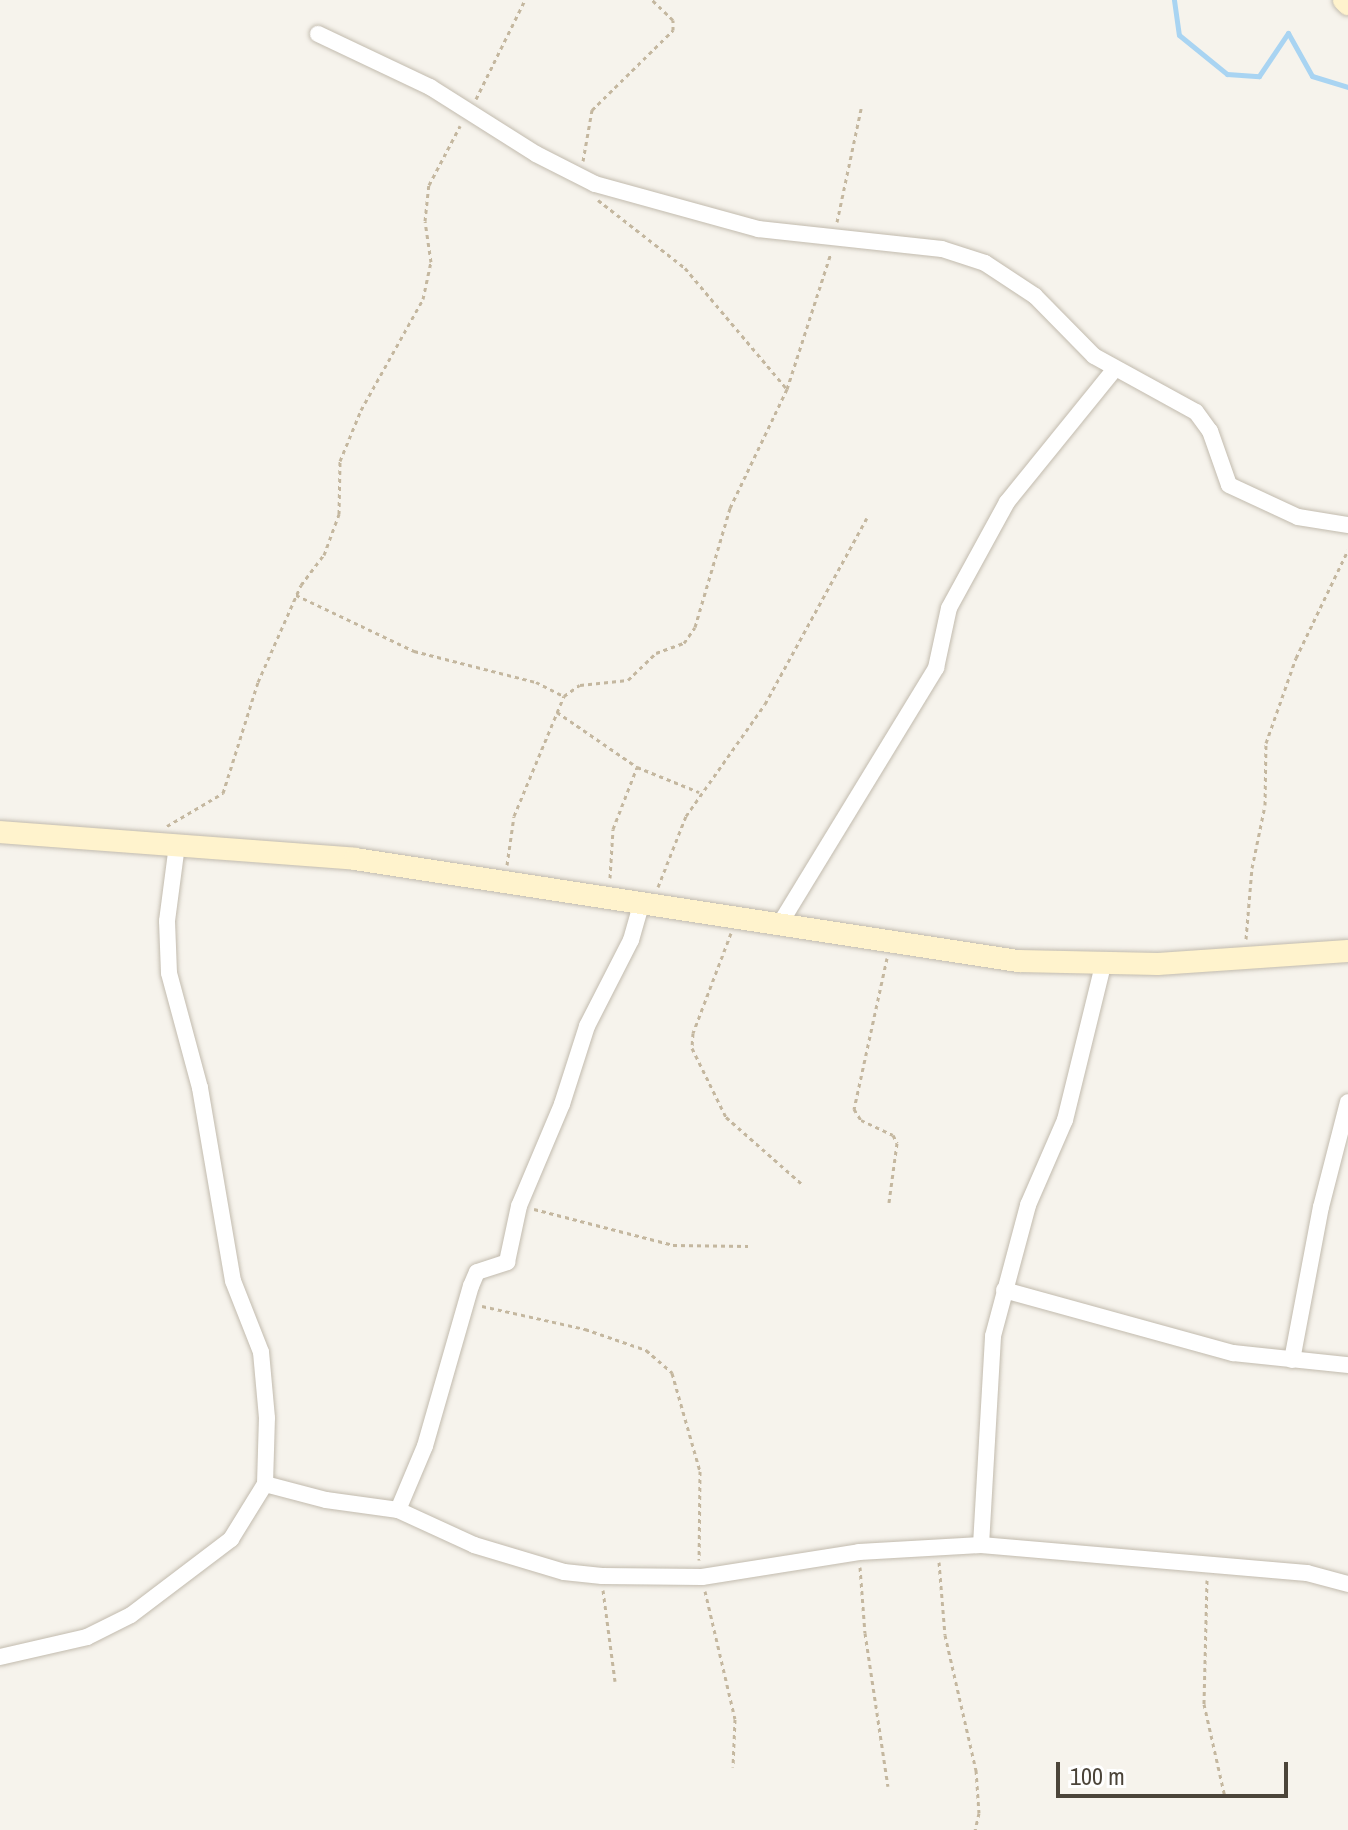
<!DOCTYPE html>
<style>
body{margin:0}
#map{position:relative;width:1348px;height:1830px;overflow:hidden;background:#f6f3ec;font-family:"Archivo Narrow",sans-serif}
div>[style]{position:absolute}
.stream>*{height:5px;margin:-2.5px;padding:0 2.5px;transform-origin:2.5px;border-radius:2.5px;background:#a9d4f2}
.path>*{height:3px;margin-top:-1.5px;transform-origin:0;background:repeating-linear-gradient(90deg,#c4b79f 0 4px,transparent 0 8px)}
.roads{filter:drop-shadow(0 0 2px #c2bbae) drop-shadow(0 0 2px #c2bbae)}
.street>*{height:16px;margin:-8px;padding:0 8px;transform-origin:8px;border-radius:8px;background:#fff}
.secondary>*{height:22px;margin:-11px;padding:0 11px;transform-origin:11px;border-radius:11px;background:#fff3cd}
span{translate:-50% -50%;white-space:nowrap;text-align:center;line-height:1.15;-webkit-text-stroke:6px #fff;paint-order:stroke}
.scale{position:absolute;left:1056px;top:1762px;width:232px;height:36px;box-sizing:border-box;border:4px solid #4b4439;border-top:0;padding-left:10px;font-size:24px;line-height:28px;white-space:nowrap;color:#4b4439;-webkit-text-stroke:6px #fff;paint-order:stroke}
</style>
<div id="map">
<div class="stream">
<div style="left:1174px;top:0;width:35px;rotate:82deg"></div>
<div style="left:1179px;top:35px;width:62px;rotate:39.1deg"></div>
<div style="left:1227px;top:74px;width:32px;rotate:4deg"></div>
<div style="left:1259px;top:76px;width:52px;rotate:-56deg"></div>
<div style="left:1288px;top:33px;width:49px;rotate:60.8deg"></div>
<div style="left:1312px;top:76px;width:38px;rotate:17deg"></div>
</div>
<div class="path">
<div style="left:476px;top:99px;width:110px;rotate:-63.7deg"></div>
<div style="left:583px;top:161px;width:52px;rotate:-80deg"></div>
<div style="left:592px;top:110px;width:114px;rotate:-44.6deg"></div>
<div style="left:673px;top:30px;width:10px;rotate:-90deg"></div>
<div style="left:673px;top:20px;width:29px;rotate:-136deg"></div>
<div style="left:598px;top:200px;width:110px;rotate:38deg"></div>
<div style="left:685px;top:268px;width:157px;rotate:49.9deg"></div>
<div style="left:837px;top:222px;width:116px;rotate:-78deg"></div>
<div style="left:296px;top:595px;width:131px;rotate:25.4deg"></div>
<div style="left:414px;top:651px;width:126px;rotate:14.3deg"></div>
<div style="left:536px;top:682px;width:31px;rotate:27deg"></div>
<div style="left:557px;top:712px;width:97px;rotate:34.5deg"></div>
<div style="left:637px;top:767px;width:67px;rotate:22deg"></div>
<div style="left:167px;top:826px;width:65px;rotate:-30.5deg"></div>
<div style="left:223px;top:793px;width:116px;rotate:-72.5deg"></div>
<div style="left:258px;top:682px;width:106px;rotate:-66.1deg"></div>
<div style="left:301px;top:585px;width:38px;rotate:-53deg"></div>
<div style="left:324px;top:555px;width:44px;rotate:-69.9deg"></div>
<div style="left:339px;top:514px;width:53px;rotate:-88.9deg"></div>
<div style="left:340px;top:461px;width:55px;rotate:-67.6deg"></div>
<div style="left:361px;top:410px;width:127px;rotate:-60.8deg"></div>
<div style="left:423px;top:299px;width:38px;rotate:-78deg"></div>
<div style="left:431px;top:262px;width:41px;rotate:-98.3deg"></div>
<div style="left:425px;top:221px;width:36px;rotate:-84deg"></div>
<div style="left:429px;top:185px;width:67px;rotate:-62.3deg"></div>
<div style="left:507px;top:865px;width:49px;rotate:-81.9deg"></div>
<div style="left:514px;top:816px;width:130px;rotate:-67.4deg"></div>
<div style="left:564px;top:696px;width:19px;rotate:-35deg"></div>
<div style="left:580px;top:685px;width:48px;rotate:-5.9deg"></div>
<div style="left:628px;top:680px;width:39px;rotate:-44deg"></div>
<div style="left:656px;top:653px;width:30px;rotate:-20deg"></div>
<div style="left:684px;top:643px;width:19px;rotate:-55deg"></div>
<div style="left:695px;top:627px;width:124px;rotate:-73.6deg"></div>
<div style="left:730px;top:508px;width:132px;rotate:-64.4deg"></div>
<div style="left:787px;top:389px;width:143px;rotate:-72.1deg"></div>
<div style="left:610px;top:878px;width:49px;rotate:-86.5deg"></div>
<div style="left:613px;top:829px;width:66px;rotate:-68.8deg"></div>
<div style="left:658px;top:887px;width:76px;rotate:-68.5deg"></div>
<div style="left:686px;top:816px;width:137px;rotate:-54.8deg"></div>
<div style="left:765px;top:704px;width:212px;rotate:-61.3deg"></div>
<div style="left:731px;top:933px;width:107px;rotate:110.8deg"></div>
<div style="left:693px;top:1033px;width:15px;rotate:94deg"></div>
<div style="left:692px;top:1048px;width:77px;rotate:63.8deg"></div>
<div style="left:726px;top:1117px;width:101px;rotate:41.4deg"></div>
<div style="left:1246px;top:939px;width:71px;rotate:-85.2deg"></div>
<div style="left:1252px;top:868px;width:64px;rotate:-78.3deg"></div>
<div style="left:1265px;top:805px;width:62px;rotate:-89.1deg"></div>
<div style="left:1266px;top:743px;width:90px;rotate:-70.6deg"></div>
<div style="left:1296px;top:658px;width:120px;rotate:-64.3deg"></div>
<div style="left:887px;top:958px;width:155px;rotate:102.3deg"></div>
<div style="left:854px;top:1109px;width:13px;rotate:58deg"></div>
<div style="left:861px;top:1120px;width:35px;rotate:25deg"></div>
<div style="left:893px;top:1135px;width:9px;rotate:63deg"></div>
<div style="left:897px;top:1143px;width:60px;rotate:97.7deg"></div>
<div style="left:534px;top:1209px;width:144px;rotate:14.5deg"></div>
<div style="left:673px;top:1245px;width:75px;rotate:0.8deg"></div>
<div style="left:482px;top:1306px;width:106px;rotate:12.6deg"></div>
<div style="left:585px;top:1329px;width:65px;rotate:19deg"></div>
<div style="left:646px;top:1350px;width:35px;rotate:41deg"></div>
<div style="left:672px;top:1373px;width:102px;rotate:74.1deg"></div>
<div style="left:700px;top:1471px;width:89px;rotate:90.6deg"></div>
<div style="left:939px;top:1562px;width:73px;rotate:85.3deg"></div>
<div style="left:945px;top:1635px;width:139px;rotate:77.1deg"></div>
<div style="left:976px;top:1770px;width:43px;rotate:86deg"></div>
<div style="left:979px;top:1813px;width:17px;rotate:103deg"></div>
<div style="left:860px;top:1567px;width:66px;rotate:85.7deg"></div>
<div style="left:865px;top:1633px;width:155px;rotate:81.5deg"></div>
<div style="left:1207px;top:1580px;width:124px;rotate:91.4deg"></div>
<div style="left:1204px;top:1704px;width:95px;rotate:77.3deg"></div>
<div style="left:603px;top:1590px;width:92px;rotate:82.5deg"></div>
<div style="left:705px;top:1591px;width:131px;rotate:76.8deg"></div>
<div style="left:735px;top:1719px;width:48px;rotate:92.4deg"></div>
</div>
<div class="roads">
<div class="street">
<div style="left:318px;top:34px;width:124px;rotate:25.3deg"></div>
<div style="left:430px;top:87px;width:125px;rotate:32.3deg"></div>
<div style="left:536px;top:154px;width:66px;rotate:27deg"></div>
<div style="left:595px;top:184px;width:169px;rotate:15.4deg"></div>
<div style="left:758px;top:229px;width:185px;rotate:6.2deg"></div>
<div style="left:942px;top:249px;width:45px;rotate:18deg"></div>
<div style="left:985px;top:263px;width:60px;rotate:33.4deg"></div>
<div style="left:1035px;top:296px;width:84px;rotate:45.5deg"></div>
<div style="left:1094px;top:356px;width:116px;rotate:28.8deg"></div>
<div style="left:1196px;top:412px;width:24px;rotate:54deg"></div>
<div style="left:1210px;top:431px;width:57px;rotate:70.6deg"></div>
<div style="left:1229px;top:485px;width:76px;rotate:24.9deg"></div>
<div style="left:1298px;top:517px;width:51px;rotate:9.1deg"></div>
<div style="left:781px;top:922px;width:298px;rotate:-58.6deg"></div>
<div style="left:936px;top:668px;width:61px;rotate:-77.8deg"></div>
<div style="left:949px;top:608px;width:121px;rotate:-61.3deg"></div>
<div style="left:1007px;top:502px;width:170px;rotate:-51deg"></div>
<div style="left:1004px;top:1290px;width:238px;rotate:15.4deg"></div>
<div style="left:1233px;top:1353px;width:116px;rotate:6deg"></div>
<div style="left:1292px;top:1360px;width:156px;rotate:-79.3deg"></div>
<div style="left:1321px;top:1207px;width:108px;rotate:-75.6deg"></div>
<div style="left:265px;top:1484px;width:63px;rotate:14.7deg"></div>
<div style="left:326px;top:1500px;width:73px;rotate:7.9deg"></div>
<div style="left:398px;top:1510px;width:84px;rotate:24.7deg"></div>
<div style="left:474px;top:1545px;width:94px;rotate:16.7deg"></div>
<div style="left:564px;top:1572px;width:38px;rotate:6deg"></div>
<div style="left:602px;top:1576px;width:100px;rotate:0.6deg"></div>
<div style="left:702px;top:1577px;width:159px;rotate:-9deg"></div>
<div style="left:859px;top:1552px;width:122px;rotate:-3.3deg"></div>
<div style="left:981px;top:1545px;width:327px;rotate:4.9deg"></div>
<div style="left:1307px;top:1573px;width:42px;rotate:15deg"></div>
<div style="left:398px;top:1510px;width:69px;rotate:-67.1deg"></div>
<div style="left:425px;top:1446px;width:166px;rotate:-74deg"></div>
<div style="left:471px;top:1286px;width:15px;rotate:-67deg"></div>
<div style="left:477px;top:1272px;width:32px;rotate:-18deg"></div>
<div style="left:507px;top:1262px;width:57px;rotate:-77.9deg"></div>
<div style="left:519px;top:1206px;width:111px;rotate:-67.1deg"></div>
<div style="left:562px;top:1104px;width:82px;rotate:-72.2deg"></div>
<div style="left:587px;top:1026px;width:97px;rotate:-62.9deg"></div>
<div style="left:631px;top:940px;width:40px;rotate:-74deg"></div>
<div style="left:981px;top:1545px;width:209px;rotate:-86.7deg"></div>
<div style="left:993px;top:1336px;width:136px;rotate:-75deg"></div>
<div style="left:1028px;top:1205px;width:93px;rotate:-66.5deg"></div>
<div style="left:1065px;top:1120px;width:160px;rotate:-76.2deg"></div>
<div style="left:0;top:1657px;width:89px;rotate:-12.9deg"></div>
<div style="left:87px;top:1637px;width:49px;rotate:-26.6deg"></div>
<div style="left:131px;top:1615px;width:126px;rotate:-37.2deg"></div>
<div style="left:231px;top:1539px;width:65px;rotate:-58.3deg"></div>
<div style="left:265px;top:1484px;width:66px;rotate:-88.3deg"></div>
<div style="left:267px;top:1418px;width:66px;rotate:-95.2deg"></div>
<div style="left:261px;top:1352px;width:76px;rotate:-111.5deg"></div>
<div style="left:233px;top:1281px;width:196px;rotate:-99.7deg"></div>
<div style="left:200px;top:1088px;width:119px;rotate:-105.1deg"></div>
<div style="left:169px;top:973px;width:52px;rotate:-92.2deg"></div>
<div style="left:167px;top:921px;width:77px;rotate:-82.5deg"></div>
</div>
<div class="secondary">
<div style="left:1344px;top:0;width:6px;rotate:45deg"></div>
<div style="left:0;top:832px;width:356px;rotate:4.3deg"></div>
<div style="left:355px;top:859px;width:671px;rotate:8.75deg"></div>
<div style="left:1018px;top:961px;width:140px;rotate:1.2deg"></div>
<div style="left:1158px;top:964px;width:190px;rotate:-3.9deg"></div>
</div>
</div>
<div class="scale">100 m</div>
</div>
